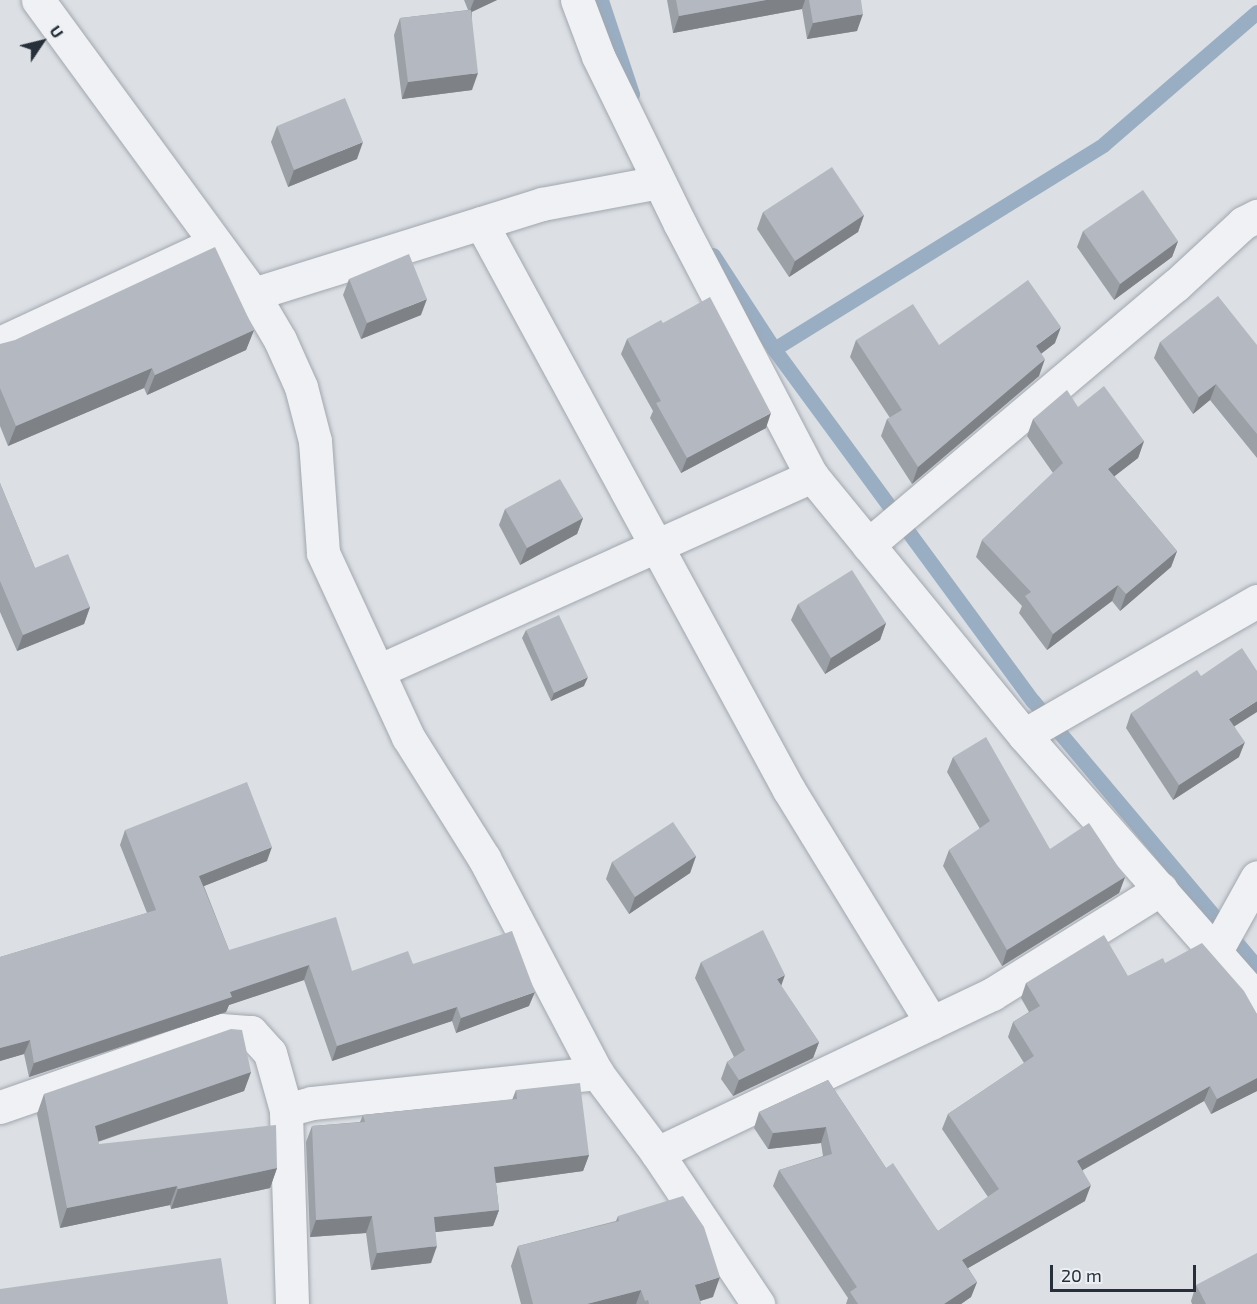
<!DOCTYPE html>
<style>
body{margin:0}
#map{position:relative;width:1257px;height:1304px;overflow:hidden;background:#dce0e5;font-family:"Exo 2",sans-serif}
div>[style]{position:absolute}
.stream>*{height:15px;margin:-7.5px;padding:0 7.5px;transform-origin:7.5px;border-radius:7.5px;background:#9aaec3}
.roads{filter:drop-shadow(0 0 2px #a2a7ae) drop-shadow(0 0 2px #a2a7ae)}
.minor>*{height:33px;margin:-16.5px;padding:0 16.5px;transform-origin:16.5px;border-radius:16.5px;background:#eff1f4}
.wall>*{inset:0;background:#9b9fa6}
.shaded-wall>*{inset:0;background:#7e8287}
.building>*{inset:0;background:#b4b9c1}
span{translate:-50% -50%;white-space:nowrap;text-align:center;line-height:1.15;-webkit-text-stroke:5px #eceff3;paint-order:stroke}
.north{position:absolute;left:12px;top:12px;width:60px;height:60px;-webkit-text-stroke:4px #eceff3;paint-order:stroke;rotate:55deg;font-size:16px;font-weight:700;line-height:24px;text-align:center;color:#272f3a}
.north::after{content:'';display:block;margin:auto;width:21px;height:27px;background:#272f3a;clip-path:polygon(50% 0,100% 100%,50% 72%,0 100%)}
.scale{position:absolute;left:1050px;top:1265px;width:146px;height:27px;box-sizing:border-box;border:3px solid #272f3a;border-top:0;padding-left:8px;font-size:18px;line-height:21px;white-space:nowrap;color:#272f3a;-webkit-text-stroke:4px #eceff3;paint-order:stroke}
</style>
<div id="map">
<div class="stream">
<div style="left:601px;top:0;width:99px;rotate:71.7deg"></div>
<div style="left:713px;top:255px;width:112px;rotate:57deg"></div>
<div style="left:774px;top:349px;width:437px;rotate:53.7deg"></div>
<div style="left:1033px;top:701px;width:348px;rotate:49.9deg"></div>
<div style="left:774px;top:349px;width:388px;rotate:-31.8deg"></div>
<div style="left:1104px;top:144px;width:202px;rotate:-40.8deg"></div>
</div>
<div class="roads">
<div class="minor">
<div style="left:38px;top:0;width:364px;rotate:53.8deg"></div>
<div style="left:253px;top:294px;width:53px;rotate:59.6deg"></div>
<div style="left:280px;top:340px;width:51px;rotate:65.9deg"></div>
<div style="left:301px;top:387px;width:56px;rotate:75.5deg"></div>
<div style="left:315px;top:441px;width:112px;rotate:85.9deg"></div>
<div style="left:323px;top:553px;width:203px;rotate:65.2deg"></div>
<div style="left:408px;top:737px;width:143px;rotate:57.9deg"></div>
<div style="left:484px;top:858px;width:243px;rotate:62.3deg"></div>
<div style="left:597px;top:1073px;width:100px;rotate:53.1deg"></div>
<div style="left:657px;top:1153px;width:182px;rotate:56.2deg"></div>
<div style="left:577px;top:0;width:60px;rotate:69.4deg"></div>
<div style="left:598px;top:56px;width:187px;rotate:64deg"></div>
<div style="left:680px;top:224px;width:284px;rotate:62.4deg"></div>
<div style="left:812px;top:476px;width:335px;rotate:50.7deg"></div>
<div style="left:1024px;top:735px;width:352px;rotate:48.6deg"></div>
<div style="left:481px;top:223px;width:645px;rotate:61.49deg"></div>
<div style="left:789px;top:790px;width:273px;rotate:58.5deg"></div>
<div style="left:253px;top:294px;width:303px;rotate:-17.3deg"></div>
<div style="left:542px;top:204px;width:119px;rotate:-10.6deg"></div>
<div style="left:0;top:343px;width:237px;rotate:-24.9deg"></div>
<div style="left:868px;top:545px;width:402px;rotate:-40.2deg"></div>
<div style="left:1175px;top:286px;width:93px;rotate:-42.8deg"></div>
<div style="left:1243px;top:223px;width:16px;rotate:-27deg"></div>
<div style="left:378px;top:671px;width:476px;rotate:-24.2deg"></div>
<div style="left:1024px;top:735px;width:269px;rotate:-29.9deg"></div>
<div style="left:1217px;top:949px;width:82px;rotate:-60.9deg"></div>
<div style="left:0;top:1107px;width:234px;rotate:-19.2deg"></div>
<div style="left:221px;top:1030px;width:30px;rotate:4deg"></div>
<div style="left:251px;top:1032px;width:28px;rotate:48deg"></div>
<div style="left:270px;top:1053px;width:59px;rotate:74.3deg"></div>
<div style="left:657px;top:1153px;width:371px;rotate:-25.4deg"></div>
<div style="left:992px;top:994px;width:199px;rotate:-31.9deg"></div>
<div style="left:292px;top:1304px;width:194px;rotate:-91.8deg"></div>
<div style="left:286px;top:1110px;width:27px;rotate:-15deg"></div>
<div style="left:312px;top:1103px;width:287px;rotate:-6deg"></div>
</div>
</div>
<div class="wall">
<div style="clip-path:polygon(464px 0,497px 0,472px 12px,472px 90px,402px 99px,394px 35px,400px 18px,468px 10px)"></div>
<div style="clip-path:polygon(667px 0,861px 0,857px 31px,807px 39px,802px 9px,673px 33px)"></div>
<div style="clip-path:polygon(277px 126px,357px 159px,288px 187px,271px 142px)"></div>
<div style="clip-path:polygon(763px 212px,864px 215px,858px 232px,789px 277px,757px 229px)"></div>
<div style="clip-path:polygon(1083px 231px,1178px 241px,1172px 257px,1114px 300px,1077px 247px)"></div>
<div style="clip-path:polygon(349px 279px,421px 315px,361px 339px,343px 295px)"></div>
<div style="clip-path:polygon(663px 323px,766px 428px,681px 473px,650px 418px,653px 411px,621px 354px,627px 339px)"></div>
<div style="clip-path:polygon(254px 330px,246px 350px,147px 395px,144px 388px,8px 446px,0 426px,0 344px)"></div>
<div style="clip-path:polygon(856px 340px,939px 345px,1055px 343px,1041px 354px,1039px 376px,912px 484px,881px 436px,887px 419px,890px 418px,850px 357px)"></div>
<div style="clip-path:polygon(1160px 342px,1257px 345px,1257px 458px,1210px 400px,1193px 414px,1154px 358px)"></div>
<div style="clip-path:polygon(1078px 407px,1144px 441px,1138px 458px,1114px 476px,1177px 551px,1171px 567px,1120px 611px,1112px 601px,1047px 650px,1019px 613px,1022px 606px,976px 557px,982px 540px,1053px 473px,1027px 436px,1033px 419px)"></div>
<div style="clip-path:polygon(0 483px,35px 568px,90px 607px,84px 624px,17px 651px,0 612px)"></div>
<div style="clip-path:polygon(505px 509px,583px 518px,577px 534px,520px 565px,499px 525px)"></div>
<div style="clip-path:polygon(798px 604px,886px 623px,880px 640px,825px 674px,791px 620px)"></div>
<div style="clip-path:polygon(526px 630px,584px 686px,551px 701px,522px 638px)"></div>
<div style="clip-path:polygon(1131px 713px,1235px 727px,1239px 757px,1173px 800px,1126px 728px)"></div>
<div style="clip-path:polygon(953px 757px,1050px 849px,1125px 877px,1119px 893px,1002px 966px,943px 866px,949px 850px,980px 829px,947px 772px)"></div>
<div style="clip-path:polygon(125px 830px,267px 861px,204px 886px,229px 950px,352px 971px,413px 964px,529px 1006px,456px 1033px,452px 1021px,332px 1061px,304px 980px,229px 1005px,226px 1012px,29px 1077px,24px 1054px,0 1061px,0 957px,147px 913px,120px 845px)"></div>
<div style="clip-path:polygon(696px 856px,690px 873px,629px 914px,606px 879px,612px 862px)"></div>
<div style="clip-path:polygon(701px 962px,781px 986px,819px 1042px,813px 1058px,733px 1096px,721px 1079px,727px 1062px,734px 1057px,695px 978px)"></div>
<div style="clip-path:polygon(1165px 963px,1257px 1014px,1257px 1091px,1211px 1114px,1204px 1101px,1083px 1170px,1085px 1201px,968px 1268px,977px 1282px,971px 1297px,961px 1304px,846px 1304px,848px 1298px,773px 1186px,779px 1170px,823px 1156px,821px 1143px,768px 1149px,754px 1128px,759px 1112px,828px 1080px,886px 1168px,938px 1231px,988px 1197px,942px 1129px,948px 1114px,1024px 1063px,1008px 1037px,1013px 1022px,1029px 1012px,1021px 998px,1026px 983px,1128px 976px)"></div>
<div style="clip-path:polygon(251px 1072px,244px 1091px,98px 1142px,99px 1144px,277px 1168px,270px 1188px,171px 1209px,170px 1205px,60px 1228px,37px 1114px,44px 1094px)"></div>
<div style="clip-path:polygon(516px 1090px,589px 1155px,583px 1171px,496px 1183px,499px 1210px,493px 1226px,435px 1232px,431px 1263px,371px 1270px,366px 1233px,310px 1237px,306px 1142px,312px 1126px,360px 1122px,363px 1115px,512px 1100px)"></div>
<div style="clip-path:polygon(618px 1216px,713px 1297px,700px 1301px,701px 1304px,521px 1304px,511px 1266px,518px 1246px,616px 1221px)"></div>
<div style="clip-path:polygon(1196px 1285px,1257px 1304px,1192px 1304px,1191px 1301px)"></div>
</div>
<div class="shaded-wall">
<div style="clip-path:polygon(474px 0,497px 0,469px 13px)"></div>
<div style="clip-path:polygon(766px 0,805px 0,802px 9px,673px 33px,679px 16px)"></div>
<div style="clip-path:polygon(863px 14px,857px 31px,807px 39px,813px 23px)"></div>
<div style="clip-path:polygon(478px 73px,472px 90px,402px 99px,408px 82px)"></div>
<div style="clip-path:polygon(363px 142px,357px 159px,288px 187px,294px 170px)"></div>
<div style="clip-path:polygon(864px 215px,858px 232px,789px 277px,795px 261px)"></div>
<div style="clip-path:polygon(1178px 241px,1172px 257px,1114px 300px,1120px 284px)"></div>
<div style="clip-path:polygon(427px 299px,421px 315px,361px 339px,367px 323px)"></div>
<div style="clip-path:polygon(1061px 327px,1055px 343px,1030px 362px,1036px 346px)"></div>
<div style="clip-path:polygon(254px 330px,246px 350px,147px 395px,155px 375px)"></div>
<div style="clip-path:polygon(1045px 359px,1039px 376px,912px 484px,918px 467px)"></div>
<div style="clip-path:polygon(152px 368px,144px 388px,8px 446px,16px 426px)"></div>
<div style="clip-path:polygon(1216px 384px,1210px 400px,1193px 414px,1199px 397px)"></div>
<div style="clip-path:polygon(771px 413px,766px 428px,681px 473px,687px 458px)"></div>
<div style="clip-path:polygon(1144px 441px,1138px 458px,1102px 486px,1108px 469px)"></div>
<div style="clip-path:polygon(583px 518px,577px 534px,520px 565px,527px 548px)"></div>
<div style="clip-path:polygon(1177px 551px,1171px 567px,1120px 611px,1126px 594px)"></div>
<div style="clip-path:polygon(1118px 585px,1112px 601px,1047px 650px,1053px 634px)"></div>
<div style="clip-path:polygon(90px 607px,84px 624px,17px 651px,23px 635px)"></div>
<div style="clip-path:polygon(886px 623px,880px 640px,825px 674px,831px 658px)"></div>
<div style="clip-path:polygon(588px 677px,584px 686px,551px 701px,554px 693px)"></div>
<div style="clip-path:polygon(1257px 701px,1257px 712px,1224px 733px,1229px 719px)"></div>
<div style="clip-path:polygon(1245px 742px,1239px 757px,1173px 800px,1179px 785px)"></div>
<div style="clip-path:polygon(272px 847px,267px 861px,194px 890px,199px 876px)"></div>
<div style="clip-path:polygon(696px 856px,690px 873px,629px 914px,635px 897px)"></div>
<div style="clip-path:polygon(1125px 877px,1119px 893px,1002px 966px,1007px 950px)"></div>
<div style="clip-path:polygon(309px 965px,304px 980px,229px 1005px,226px 1012px,29px 1077px,34px 1063px,230px 992px)"></div>
<div style="clip-path:polygon(785px 975px,779px 992px,777px 979px)"></div>
<div style="clip-path:polygon(535px 992px,529px 1006px,456px 1033px,461px 1018px)"></div>
<div style="clip-path:polygon(457px 1007px,452px 1021px,332px 1061px,337px 1046px)"></div>
<div style="clip-path:polygon(30px 1040px,24px 1054px,0 1061px,0 1048px)"></div>
<div style="clip-path:polygon(819px 1042px,813px 1058px,733px 1096px,739px 1080px)"></div>
<div style="clip-path:polygon(251px 1072px,244px 1091px,88px 1145px,95px 1126px)"></div>
<div style="clip-path:polygon(1257px 1078px,1257px 1091px,1211px 1114px,1217px 1099px)"></div>
<div style="clip-path:polygon(1210px 1086px,1204px 1101px,1072px 1176px,1077px 1161px)"></div>
<div style="clip-path:polygon(826px 1127px,821px 1143px,768px 1149px,773px 1133px)"></div>
<div style="clip-path:polygon(589px 1155px,583px 1171px,488px 1184px,494px 1167px)"></div>
<div style="clip-path:polygon(277px 1168px,270px 1188px,171px 1209px,178px 1189px)"></div>
<div style="clip-path:polygon(1091px 1185px,1085px 1201px,956px 1275px,962px 1260px)"></div>
<div style="clip-path:polygon(177px 1186px,170px 1205px,60px 1228px,67px 1208px)"></div>
<div style="clip-path:polygon(499px 1210px,493px 1226px,427px 1233px,434px 1217px)"></div>
<div style="clip-path:polygon(372px 1216px,366px 1233px,310px 1237px,316px 1220px)"></div>
<div style="clip-path:polygon(437px 1246px,431px 1263px,371px 1270px,377px 1253px)"></div>
<div style="clip-path:polygon(720px 1277px,713px 1297px,690px 1304px,695px 1285px)"></div>
<div style="clip-path:polygon(977px 1282px,971px 1297px,961px 1304px,944px 1304px)"></div>
<div style="clip-path:polygon(641px 1290px,636px 1304px,587px 1304px)"></div>
</div>
<div class="building">
<div style="clip-path:polygon(676px 0,766px 0,679px 16px)"></div>
<div style="clip-path:polygon(809px 0,861px 0,863px 14px,813px 23px)"></div>
<div style="clip-path:polygon(471px 10px,478px 73px,408px 82px,400px 18px)"></div>
<div style="clip-path:polygon(345px 98px,363px 142px,294px 170px,277px 126px)"></div>
<div style="clip-path:polygon(832px 167px,864px 215px,795px 261px,763px 212px)"></div>
<div style="clip-path:polygon(1143px 190px,1178px 241px,1120px 284px,1083px 231px)"></div>
<div style="clip-path:polygon(215px 247px,254px 330px,155px 375px,152px 368px,16px 426px,0 388px,0 344px,15px 340px)"></div>
<div style="clip-path:polygon(409px 254px,427px 299px,367px 323px,349px 279px)"></div>
<div style="clip-path:polygon(1028px 280px,1061px 327px,1036px 346px,1045px 359px,918px 467px,887px 419px,902px 410px,856px 340px,913px 304px,939px 345px)"></div>
<div style="clip-path:polygon(1218px 296px,1257px 345px,1257px 434px,1216px 384px,1199px 397px,1160px 342px)"></div>
<div style="clip-path:polygon(710px 297px,771px 413px,687px 458px,656px 403px,661px 401px,627px 339px,661px 320px,663px 323px)"></div>
<div style="clip-path:polygon(1104px 386px,1144px 441px,1108px 469px,1177px 551px,1126px 594px,1118px 585px,1053px 634px,1025px 596px,1031px 592px,982px 540px,1063px 463px,1033px 419px,1067px 390px,1078px 407px)"></div>
<div style="clip-path:polygon(560px 479px,583px 518px,527px 548px,505px 509px)"></div>
<div style="clip-path:polygon(0 483px,35px 568px,68px 554px,90px 607px,23px 635px,0 581px)"></div>
<div style="clip-path:polygon(852px 570px,886px 623px,831px 658px,798px 604px)"></div>
<div style="clip-path:polygon(559px 615px,588px 677px,554px 693px,526px 630px)"></div>
<div style="clip-path:polygon(1242px 648px,1257px 671px,1257px 701px,1229px 719px,1245px 742px,1179px 785px,1131px 713px,1197px 670px,1201px 676px)"></div>
<div style="clip-path:polygon(986px 737px,1050px 849px,1089px 823px,1125px 877px,1007px 950px,949px 850px,990px 821px,953px 757px)"></div>
<div style="clip-path:polygon(247px 782px,272px 847px,199px 876px,229px 950px,336px 917px,352px 971px,408px 951px,413px 964px,512px 931px,535px 992px,461px 1018px,457px 1007px,337px 1046px,309px 965px,230px 992px,232px 997px,34px 1063px,30px 1040px,0 1048px,0 957px,156px 910px,125px 830px)"></div>
<div style="clip-path:polygon(673px 822px,696px 856px,635px 897px,612px 862px)"></div>
<div style="clip-path:polygon(763px 930px,785px 975px,777px 979px,819px 1042px,739px 1080px,727px 1062px,745px 1050px,701px 962px)"></div>
<div style="clip-path:polygon(1104px 935px,1128px 976px,1163px 958px,1165px 963px,1202px 943px,1244px 991px,1257px 1014px,1257px 1078px,1217px 1099px,1210px 1086px,1077px 1161px,1091px 1185px,962px 1260px,977px 1282px,944px 1304px,858px 1304px,850px 1292px,857px 1287px,779px 1170px,832px 1154px,826px 1127px,773px 1133px,759px 1112px,828px 1080px,886px 1168px,893px 1163px,938px 1231px,999px 1189px,948px 1114px,1034px 1056px,1013px 1022px,1040px 1006px,1026px 983px)"></div>
<div style="clip-path:polygon(231px 1029px,242px 1030px,251px 1072px,95px 1126px,99px 1144px,276px 1125px,277px 1168px,178px 1189px,177px 1186px,67px 1208px,44px 1094px)"></div>
<div style="clip-path:polygon(580px 1083px,589px 1155px,494px 1167px,499px 1210px,434px 1217px,437px 1246px,377px 1253px,372px 1216px,316px 1220px,312px 1126px,365px 1122px,363px 1115px,517px 1099px,516px 1090px)"></div>
<div style="clip-path:polygon(683px 1196px,704px 1227px,720px 1277px,695px 1285px,701px 1304px,649px 1304px,648px 1300px,645px 1301px,641px 1290px,587px 1304px,533px 1304px,518px 1246px,619px 1221px,618px 1216px)"></div>
<div style="clip-path:polygon(1257px 1253px,1257px 1304px,1206px 1304px,1196px 1285px)"></div>
<div style="clip-path:polygon(221px 1258px,228px 1304px,0 1304px,0 1289px)"></div>
</div>
<div class="north">U</div>
<div class="scale">20 m</div>
</div>
